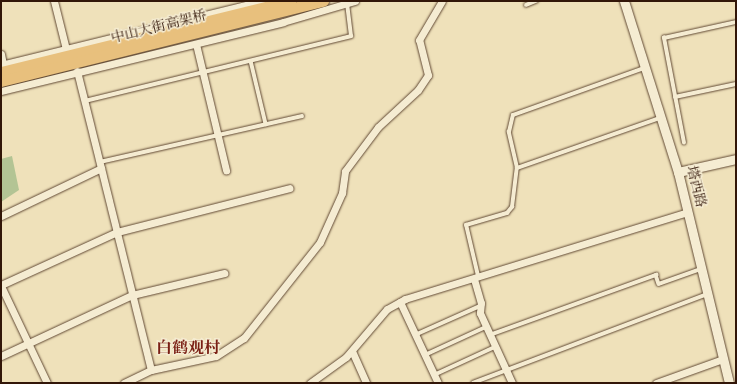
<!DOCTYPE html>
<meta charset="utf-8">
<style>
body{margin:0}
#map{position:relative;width:737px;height:384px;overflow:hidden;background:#efe1ba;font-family:"Sorts Mill Goudy","Noto Serif SC",serif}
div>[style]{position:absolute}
.green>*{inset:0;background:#b3c494}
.roads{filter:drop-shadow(0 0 1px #614934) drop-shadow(0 0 1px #614934)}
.service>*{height:3.5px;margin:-1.75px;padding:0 1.75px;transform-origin:1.75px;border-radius:1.75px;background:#f5ecd2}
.minor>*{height:7px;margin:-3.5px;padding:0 3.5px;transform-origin:3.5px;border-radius:3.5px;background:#f5ecd2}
.tertiary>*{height:9px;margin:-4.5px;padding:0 4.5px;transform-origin:4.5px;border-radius:4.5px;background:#f5ecd2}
.primary>*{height:11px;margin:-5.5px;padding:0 5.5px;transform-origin:5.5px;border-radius:5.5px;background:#e8c07d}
span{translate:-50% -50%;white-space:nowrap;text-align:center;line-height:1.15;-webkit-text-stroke:3px #f5ecd2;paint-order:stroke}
.street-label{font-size:14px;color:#321608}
.quarter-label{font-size:16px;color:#7a1f14;font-weight:700}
.frame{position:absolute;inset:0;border:2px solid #321608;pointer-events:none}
</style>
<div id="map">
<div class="green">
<div style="clip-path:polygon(12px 156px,19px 190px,1px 202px,1px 159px)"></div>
</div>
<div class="roads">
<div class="service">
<div style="left:526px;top:5px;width:11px;rotate:-22deg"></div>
<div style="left:251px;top:61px;width:65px;rotate:76.6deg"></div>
<div style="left:675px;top:97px;width:62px;rotate:-12deg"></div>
<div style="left:85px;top:101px;width:274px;rotate:-13.7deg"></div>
<div style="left:351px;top:36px;width:32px;rotate:-97deg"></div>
<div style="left:684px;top:143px;width:107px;rotate:-100.8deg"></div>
<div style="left:664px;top:38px;width:74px;rotate:-12.5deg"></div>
<div style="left:100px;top:162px;width:207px;rotate:-12.8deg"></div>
<div style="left:517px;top:168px;width:151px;rotate:-19.3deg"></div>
<div style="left:478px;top:276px;width:52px;rotate:-103.2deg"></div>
<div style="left:466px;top:225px;width:43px;rotate:-16.3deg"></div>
<div style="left:507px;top:213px;width:8px;rotate:-50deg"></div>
<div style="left:512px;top:207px;width:39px;rotate:-83deg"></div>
<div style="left:517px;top:168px;width:37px;rotate:-103deg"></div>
<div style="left:509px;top:132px;width:17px;rotate:-77deg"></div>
<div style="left:513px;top:115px;width:139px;rotate:-19.7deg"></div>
<div style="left:415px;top:335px;width:71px;rotate:-24deg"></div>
<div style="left:490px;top:335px;width:177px;rotate:-19.9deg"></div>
<div style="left:656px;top:275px;width:9px;rotate:72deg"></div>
<div style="left:659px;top:284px;width:45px;rotate:-19.7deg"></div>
<div style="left:425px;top:355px;width:67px;rotate:-24.7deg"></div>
<div style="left:434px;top:375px;width:67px;rotate:-24.7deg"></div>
<div style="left:473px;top:383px;width:250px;rotate:-20.8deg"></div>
</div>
<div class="minor">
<div style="left:54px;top:1px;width:49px;rotate:76deg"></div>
<div style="left:196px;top:44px;width:130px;rotate:76.6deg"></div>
<div style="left:1px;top:54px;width:10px;rotate:79deg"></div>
<div style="left:1px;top:65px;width:268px;rotate:-13.8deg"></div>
<div style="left:77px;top:71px;width:308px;rotate:76.1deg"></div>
<div style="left:1px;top:91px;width:290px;rotate:-13.7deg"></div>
<div style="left:283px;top:22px;width:75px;rotate:-16.3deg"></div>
<div style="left:1px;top:216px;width:111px;rotate:-25.6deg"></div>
<div style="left:474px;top:279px;width:25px;rotate:74deg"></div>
<div style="left:481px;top:303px;width:10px;rotate:96deg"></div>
<div style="left:480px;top:313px;width:77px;rotate:65.4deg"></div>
<div style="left:1px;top:285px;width:128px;rotate:-24.6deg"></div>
<div style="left:117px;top:232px;width:178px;rotate:-14.3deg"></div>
<div style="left:1px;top:286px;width:107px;rotate:64.6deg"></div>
<div style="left:400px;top:302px;width:89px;rotate:64.9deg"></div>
<div style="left:352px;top:351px;width:35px;rotate:66deg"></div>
<div style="left:1px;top:356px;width:145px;rotate:-25deg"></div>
<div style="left:132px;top:295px;width:95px;rotate:-13.4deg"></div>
<div style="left:124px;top:383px;width:30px;rotate:-26deg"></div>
<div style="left:151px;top:370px;width:66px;rotate:-12.2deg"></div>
<div style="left:216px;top:356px;width:33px;rotate:-33deg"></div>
<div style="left:244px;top:338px;width:122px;rotate:-51.6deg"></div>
<div style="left:320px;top:242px;width:54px;rotate:-65.8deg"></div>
<div style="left:342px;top:193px;width:22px;rotate:-82deg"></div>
<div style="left:345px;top:171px;width:55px;rotate:-53.1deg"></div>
<div style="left:378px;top:127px;width:54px;rotate:-42.8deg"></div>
<div style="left:418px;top:90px;width:18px;rotate:-56deg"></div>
<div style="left:428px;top:75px;width:36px;rotate:-104deg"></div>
<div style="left:419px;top:40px;width:45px;rotate:-59.5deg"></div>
<div style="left:310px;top:383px;width:44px;rotate:-35.8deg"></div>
<div style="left:346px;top:357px;width:63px;rotate:-49.5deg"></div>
<div style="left:387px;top:309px;width:21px;rotate:-29deg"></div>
<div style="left:405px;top:299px;width:295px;rotate:-17.1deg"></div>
<div style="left:656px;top:383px;width:71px;rotate:-19.7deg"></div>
</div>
<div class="tertiary">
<div style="left:624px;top:1px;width:179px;rotate:72.5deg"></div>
<div style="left:678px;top:172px;width:217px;rotate:76.4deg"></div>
<div style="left:678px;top:172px;width:59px;rotate:-12.6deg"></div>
</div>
<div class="primary">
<div style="left:1px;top:72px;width:298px;rotate:-13.8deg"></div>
<div style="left:1px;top:81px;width:332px;rotate:-14deg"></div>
</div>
</div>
<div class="street-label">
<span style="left:159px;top:28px;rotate:-14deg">中山大街高架桥</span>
<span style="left:695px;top:187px;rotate:76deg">塔西路</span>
</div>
<div class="quarter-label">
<span style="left:188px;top:350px">白鹤观村</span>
</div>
<div class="frame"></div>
</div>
